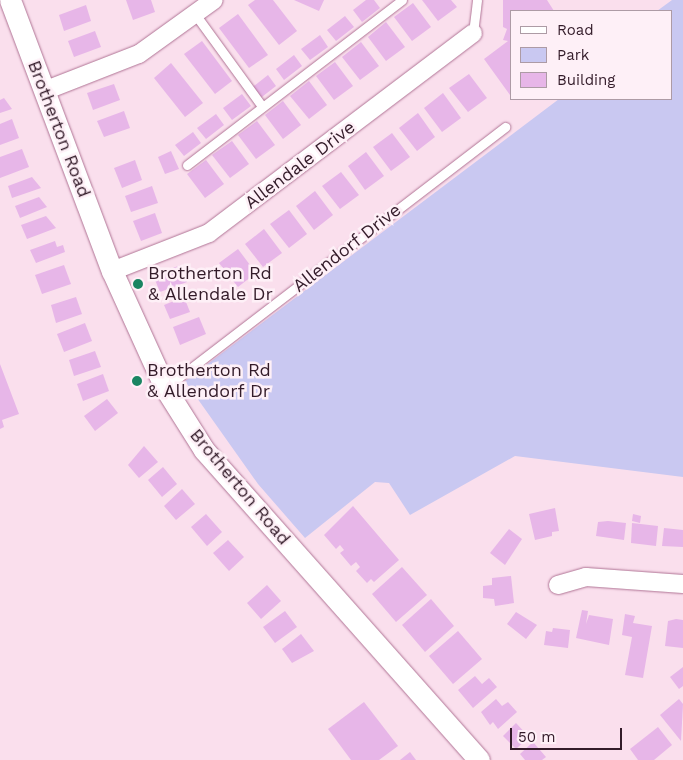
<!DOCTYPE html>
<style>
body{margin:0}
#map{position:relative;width:683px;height:760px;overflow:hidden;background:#fadfed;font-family:"Work Sans",sans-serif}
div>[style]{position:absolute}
.green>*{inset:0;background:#c9c8f1}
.building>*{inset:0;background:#e7b6e8}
.roads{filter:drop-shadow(0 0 1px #b07495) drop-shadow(0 0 1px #b07495)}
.service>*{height:9px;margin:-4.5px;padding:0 4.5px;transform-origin:4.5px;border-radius:4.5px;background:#fff}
.minor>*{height:18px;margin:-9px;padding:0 9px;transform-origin:9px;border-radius:9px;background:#fff}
.tertiary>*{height:21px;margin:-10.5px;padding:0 10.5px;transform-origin:10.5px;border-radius:10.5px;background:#fff}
.dots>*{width:14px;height:14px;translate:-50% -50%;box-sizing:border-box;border:2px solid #fef0f7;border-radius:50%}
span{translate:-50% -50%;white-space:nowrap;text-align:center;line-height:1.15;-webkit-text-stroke:5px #fef0f7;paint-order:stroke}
.street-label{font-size:18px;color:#331b29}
.poi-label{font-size:18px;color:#331b29}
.left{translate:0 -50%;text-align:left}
.legend{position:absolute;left:510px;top:10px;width:162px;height:90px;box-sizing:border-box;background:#fef0f7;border:1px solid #ad9ba5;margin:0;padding:6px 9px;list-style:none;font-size:15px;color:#331b29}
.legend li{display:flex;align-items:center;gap:10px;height:25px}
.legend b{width:25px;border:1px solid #ad9ba5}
.scale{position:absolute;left:510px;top:728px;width:112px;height:22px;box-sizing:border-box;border:2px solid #331b29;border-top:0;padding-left:6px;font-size:15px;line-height:18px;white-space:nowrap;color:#331b29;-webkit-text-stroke:4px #fef0f7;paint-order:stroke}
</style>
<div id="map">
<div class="green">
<div style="clip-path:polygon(672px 0,683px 0,683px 477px,515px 456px,410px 515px,389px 483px,375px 482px,305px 538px,258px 484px,185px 381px,559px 99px,672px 99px,672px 11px,657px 11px)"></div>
</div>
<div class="building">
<div style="clip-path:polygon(126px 0,151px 0,155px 12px,133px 20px)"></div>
<div style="clip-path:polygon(255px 0,273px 0,297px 31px,279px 45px,248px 5px)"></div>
<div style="clip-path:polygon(294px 0,324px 0,319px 11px)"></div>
<div style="clip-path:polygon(366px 0,374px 0,380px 8px,362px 22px,353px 10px)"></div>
<div style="clip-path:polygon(422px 0,451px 0,457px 7px,438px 21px)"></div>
<div style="clip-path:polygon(503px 0,547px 0,554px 11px,512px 11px,510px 95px,484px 59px,508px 41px,503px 40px,507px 29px,503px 27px)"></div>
<div style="clip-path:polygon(413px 3px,431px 27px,412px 41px,394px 17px)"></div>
<div style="clip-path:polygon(86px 5px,91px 21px,64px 31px,59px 15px)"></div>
<div style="clip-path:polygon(238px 14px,268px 55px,249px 68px,219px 28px)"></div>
<div style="clip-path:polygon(345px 16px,354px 27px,336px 41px,327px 30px)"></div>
<div style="clip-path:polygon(386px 22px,405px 47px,386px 61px,368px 37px)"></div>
<div style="clip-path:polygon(95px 31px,101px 47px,74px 57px,68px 41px)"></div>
<div style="clip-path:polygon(320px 35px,328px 47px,310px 60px,301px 49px)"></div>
<div style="clip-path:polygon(202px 41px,232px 81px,215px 94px,184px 54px)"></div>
<div style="clip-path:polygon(361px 42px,379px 66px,360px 80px,342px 57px)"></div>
<div style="clip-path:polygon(294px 55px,302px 66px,284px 80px,276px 69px)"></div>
<div style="clip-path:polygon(335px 62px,353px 86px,334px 100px,316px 76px)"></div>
<div style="clip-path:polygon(171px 63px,203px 103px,185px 117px,154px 78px)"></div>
<div style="clip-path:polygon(469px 74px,487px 98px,468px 112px,449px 88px)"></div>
<div style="clip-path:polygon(268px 75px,276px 86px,258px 100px,250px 89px)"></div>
<div style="clip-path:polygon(309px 81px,327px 105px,309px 119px,290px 96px)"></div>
<div style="clip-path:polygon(114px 84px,120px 100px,93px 110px,87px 93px)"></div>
<div style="clip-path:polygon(443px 93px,461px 118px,442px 132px,424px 108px)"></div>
<div style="clip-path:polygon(242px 94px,251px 106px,232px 120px,223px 108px)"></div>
<div style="clip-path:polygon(4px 98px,12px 109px,0 113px,0 100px)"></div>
<div style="clip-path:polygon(283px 101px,301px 125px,283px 139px,265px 115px)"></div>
<div style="clip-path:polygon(124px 111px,130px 128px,104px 137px,97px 121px)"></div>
<div style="clip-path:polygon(418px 113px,435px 137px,417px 151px,399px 128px)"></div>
<div style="clip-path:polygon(216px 114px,224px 125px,206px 139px,197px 128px)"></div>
<div style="clip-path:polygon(12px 119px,19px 138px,0 145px,0 124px)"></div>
<div style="clip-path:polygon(257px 121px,275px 145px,256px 159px,238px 135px)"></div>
<div style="clip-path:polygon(193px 132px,201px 143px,184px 156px,175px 145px)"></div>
<div style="clip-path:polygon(392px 133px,410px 157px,391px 171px,373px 147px)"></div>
<div style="clip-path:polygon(232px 141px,249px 164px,230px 178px,212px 155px)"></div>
<div style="clip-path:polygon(22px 149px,29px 167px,0 178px,0 157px)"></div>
<div style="clip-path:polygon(171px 151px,179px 169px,165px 174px,158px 157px)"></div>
<div style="clip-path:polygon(366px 152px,384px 176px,365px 190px,348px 166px)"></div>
<div style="clip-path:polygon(135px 160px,142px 180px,122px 188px,114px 168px)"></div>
<div style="clip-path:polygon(206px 160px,224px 184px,205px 198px,187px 174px)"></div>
<div style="clip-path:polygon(341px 172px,359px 195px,340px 209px,322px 186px)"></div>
<div style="clip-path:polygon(32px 177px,41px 188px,12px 198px,8px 186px)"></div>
<div style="clip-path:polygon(152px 186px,158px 203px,131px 212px,125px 196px)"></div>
<div style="clip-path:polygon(315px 191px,333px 215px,314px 230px,296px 206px)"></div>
<div style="clip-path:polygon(39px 197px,47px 207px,20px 218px,15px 206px)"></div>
<div style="clip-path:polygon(289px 210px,307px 234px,289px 248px,270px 224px)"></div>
<div style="clip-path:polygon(155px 213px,162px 233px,141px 241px,133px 221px)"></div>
<div style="clip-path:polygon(46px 216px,56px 228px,27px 239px,21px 225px)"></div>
<div style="clip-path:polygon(264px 229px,282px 253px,263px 267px,245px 244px)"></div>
<div style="clip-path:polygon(55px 241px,57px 247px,63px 245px,65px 252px,36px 263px,30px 250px)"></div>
<div style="clip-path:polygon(238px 249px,256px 273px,238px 287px,219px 263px)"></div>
<div style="clip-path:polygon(64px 265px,71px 284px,42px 294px,35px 275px)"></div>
<div style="clip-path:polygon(181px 265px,187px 282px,160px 292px,153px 275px)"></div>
<div style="clip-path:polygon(76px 297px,82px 314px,56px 323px,51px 305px)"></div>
<div style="clip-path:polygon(184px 297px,190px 312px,170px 319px,164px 305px)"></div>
<div style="clip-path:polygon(199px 317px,206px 334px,180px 345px,173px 327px)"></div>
<div style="clip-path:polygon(85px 323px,92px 341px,64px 352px,57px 334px)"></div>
<div style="clip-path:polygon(95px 351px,101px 367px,74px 376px,69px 360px)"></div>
<div style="clip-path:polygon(0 364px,19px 414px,2px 420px,4px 427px,0 429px)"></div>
<div style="clip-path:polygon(103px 374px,109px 391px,83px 401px,77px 384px)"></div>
<div style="clip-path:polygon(107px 399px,118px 413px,95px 431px,84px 416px)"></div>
<div style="clip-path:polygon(144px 446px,158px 462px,139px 478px,128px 465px)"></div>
<div style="clip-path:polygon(163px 467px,177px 484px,162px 497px,148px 480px)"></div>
<div style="clip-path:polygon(182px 489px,195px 504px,176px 520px,164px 506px)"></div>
<div style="clip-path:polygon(353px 506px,399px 560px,374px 582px,371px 579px,367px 583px,356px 571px,360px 567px,356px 562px,351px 566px,340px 553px,344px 550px,340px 545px,336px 549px,324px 535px)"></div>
<div style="clip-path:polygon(555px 508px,559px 531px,552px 532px,552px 536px,535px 540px,529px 514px)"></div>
<div style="clip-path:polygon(206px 514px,222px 532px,207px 546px,191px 527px)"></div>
<div style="clip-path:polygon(633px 514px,641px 516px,640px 523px,632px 521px)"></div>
<div style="clip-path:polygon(608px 521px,626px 523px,624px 540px,596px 536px,598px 522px)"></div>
<div style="clip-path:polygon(632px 523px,658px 526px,656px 546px,631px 543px)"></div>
<div style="clip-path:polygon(664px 528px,683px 530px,683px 547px,662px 546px)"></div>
<div style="clip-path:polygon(509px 529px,522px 539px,505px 565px,490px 553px)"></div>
<div style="clip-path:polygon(228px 540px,244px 557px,229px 571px,213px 553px)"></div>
<div style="clip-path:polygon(402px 567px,427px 595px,396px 622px,372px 594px)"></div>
<div style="clip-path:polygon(511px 576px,514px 603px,495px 606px,494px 599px,483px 598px,483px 586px,492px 585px,492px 578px)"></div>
<div style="clip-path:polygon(267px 585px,281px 601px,261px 619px,247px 603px)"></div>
<div style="clip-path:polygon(431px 599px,454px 626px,425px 652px,402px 625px)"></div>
<div style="clip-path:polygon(582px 610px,588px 611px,586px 624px,589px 615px,613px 619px,609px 645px,576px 638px)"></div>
<div style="clip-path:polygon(285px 611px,297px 627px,275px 643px,263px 627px)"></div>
<div style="clip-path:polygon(516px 612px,537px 625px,526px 639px,507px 624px)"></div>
<div style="clip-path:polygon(625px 614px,635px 616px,633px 623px,652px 626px,643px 678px,625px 675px,632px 637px,622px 635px)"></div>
<div style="clip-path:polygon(676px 619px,683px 620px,683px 648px,665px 646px,668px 621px)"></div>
<div style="clip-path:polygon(553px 628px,570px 630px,568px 648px,544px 645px,546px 631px,552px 632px)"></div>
<div style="clip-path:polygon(458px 631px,482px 659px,453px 684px,429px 656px)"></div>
<div style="clip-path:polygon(301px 634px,314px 651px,292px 663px,282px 649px)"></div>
<div style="clip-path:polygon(683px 667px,683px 686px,679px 689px,670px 677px)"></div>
<div style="clip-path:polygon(475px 676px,482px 684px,489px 678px,497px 687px,473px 708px,458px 690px)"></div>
<div style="clip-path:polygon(496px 699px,502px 706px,508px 702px,517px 712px,498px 729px,493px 722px,490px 725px,481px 712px)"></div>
<div style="clip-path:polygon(679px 699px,683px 704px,681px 741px,660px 715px)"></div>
<div style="clip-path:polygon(364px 702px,398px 746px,379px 760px,351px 760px,328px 729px)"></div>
<div style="clip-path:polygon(516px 723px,529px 737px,516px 749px,503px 736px)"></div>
<div style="clip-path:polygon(658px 727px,672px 745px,654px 760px,638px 760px,630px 749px)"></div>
<div style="clip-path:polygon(533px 742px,546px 757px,542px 760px,525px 760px,520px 754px)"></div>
<div style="clip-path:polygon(410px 752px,416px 760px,400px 760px)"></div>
</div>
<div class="roads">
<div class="service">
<div style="left:195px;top:14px;width:112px;rotate:54deg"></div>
<div style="left:473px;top:33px;width:33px;rotate:-83deg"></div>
<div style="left:187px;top:165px;width:271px;rotate:-37.5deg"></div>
<div style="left:165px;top:388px;width:429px;rotate:-37.5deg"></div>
</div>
<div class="minor">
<div style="left:44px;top:91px;width:102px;rotate:-21.3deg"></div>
<div style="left:139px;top:54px;width:92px;rotate:-35.8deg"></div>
<div style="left:112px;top:271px;width:104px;rotate:-21.4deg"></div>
<div style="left:209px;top:233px;width:331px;rotate:-37.1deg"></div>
<div style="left:558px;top:585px;width:29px;rotate:-16deg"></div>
<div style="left:586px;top:577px;width:97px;rotate:4.1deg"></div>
</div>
<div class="tertiary">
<div style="left:10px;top:0;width:290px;rotate:69.4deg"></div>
<div style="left:112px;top:271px;width:128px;rotate:65.6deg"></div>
<div style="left:165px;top:388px;width:73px;rotate:57.8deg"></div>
<div style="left:204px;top:450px;width:414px;rotate:48.4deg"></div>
</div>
</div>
<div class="dots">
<div style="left:138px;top:284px;background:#1a8562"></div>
<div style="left:137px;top:381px;background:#1a8562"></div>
</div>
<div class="street-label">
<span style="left:59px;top:129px;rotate:69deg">Brotherton Road</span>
<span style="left:300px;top:165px;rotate:-37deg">Allendale Drive</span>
<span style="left:347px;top:248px;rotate:-38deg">Allendorf Drive</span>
<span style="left:240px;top:487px;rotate:50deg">Brotherton Road</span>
</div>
<div class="poi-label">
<span class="left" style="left:148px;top:284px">Brotherton Rd<br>&amp; Allendale Dr</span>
<span class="left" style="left:147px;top:381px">Brotherton Rd<br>&amp; Allendorf Dr</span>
</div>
<ul class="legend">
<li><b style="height:6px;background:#fff"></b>Road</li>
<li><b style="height:14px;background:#c9c8f1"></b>Park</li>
<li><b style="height:14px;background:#e7b6e8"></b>Building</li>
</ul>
<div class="scale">50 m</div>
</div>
